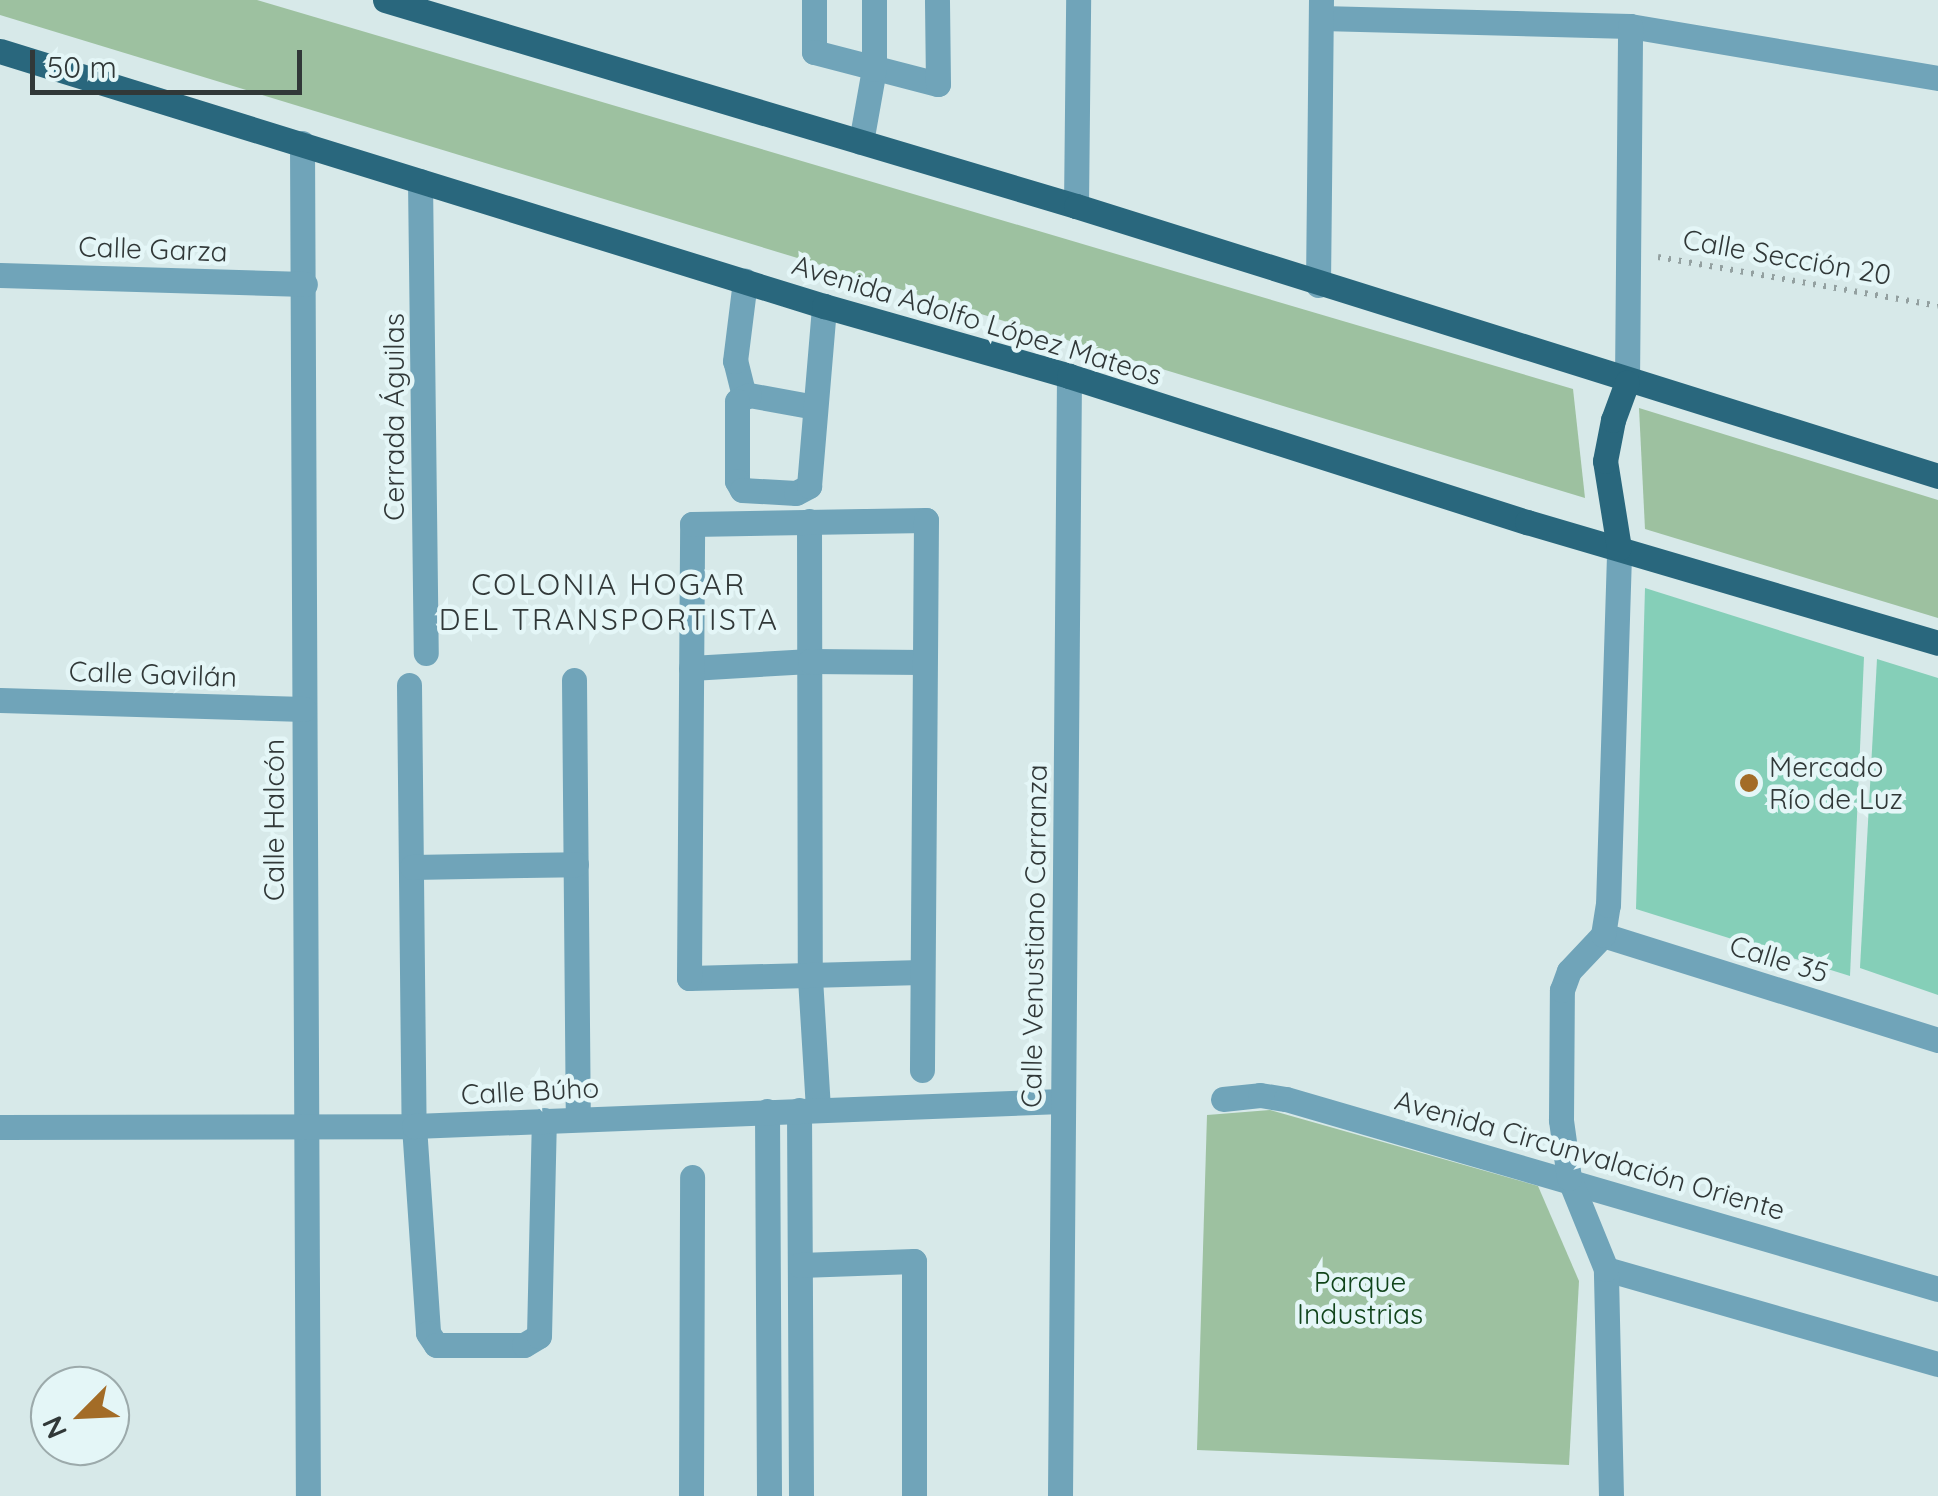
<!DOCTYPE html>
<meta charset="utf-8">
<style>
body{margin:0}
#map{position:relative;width:1938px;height:1496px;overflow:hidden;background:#d7e9e9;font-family:Quicksand,sans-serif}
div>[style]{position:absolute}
.green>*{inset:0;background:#9dc1a0}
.building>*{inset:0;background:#85cfb8}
.path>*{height:6px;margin-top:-3px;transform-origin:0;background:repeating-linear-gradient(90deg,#93a0a0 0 2.5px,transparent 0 10.5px)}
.minor>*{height:25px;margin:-12.5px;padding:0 12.5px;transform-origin:12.5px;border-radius:12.5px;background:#70a4b9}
.major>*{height:25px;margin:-12.5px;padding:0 12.5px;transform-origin:12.5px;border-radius:12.5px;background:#29677d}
.dots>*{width:28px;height:28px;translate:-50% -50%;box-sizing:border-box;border:5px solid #e4f6f7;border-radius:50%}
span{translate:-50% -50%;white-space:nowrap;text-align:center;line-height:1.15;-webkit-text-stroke:9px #e4f6f7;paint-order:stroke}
.street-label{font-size:28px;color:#313838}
.poi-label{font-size:28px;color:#313838}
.left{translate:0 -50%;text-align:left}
.park-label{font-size:28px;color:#10441a}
.neighbourhood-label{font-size:30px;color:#313838;letter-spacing:2.5px}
.north{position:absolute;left:30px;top:1366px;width:100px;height:100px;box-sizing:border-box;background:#e4f6f7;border:2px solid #9caaab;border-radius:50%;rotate:246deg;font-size:28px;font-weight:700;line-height:40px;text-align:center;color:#313838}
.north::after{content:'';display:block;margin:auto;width:35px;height:45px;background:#a36c27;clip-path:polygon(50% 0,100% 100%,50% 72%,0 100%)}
.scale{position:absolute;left:30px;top:50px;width:272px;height:45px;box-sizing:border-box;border:5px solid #313838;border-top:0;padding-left:12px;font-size:30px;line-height:35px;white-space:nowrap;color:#313838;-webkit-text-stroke:8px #e4f6f7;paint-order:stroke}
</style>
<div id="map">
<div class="green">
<div style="clip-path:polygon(0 0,257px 0,1573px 389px,1585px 498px,0 15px)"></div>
<div style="clip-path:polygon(1639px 408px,1938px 500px,1938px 618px,1645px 529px)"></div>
<div style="clip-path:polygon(1270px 1110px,1538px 1186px,1579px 1281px,1569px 1465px,1197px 1450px,1207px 1115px)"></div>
</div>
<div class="building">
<div style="clip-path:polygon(1645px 588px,1864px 657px,1850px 976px,1636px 909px)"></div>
<div style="clip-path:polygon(1877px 659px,1938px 678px,1938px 995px,1860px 968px)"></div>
</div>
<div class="path">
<div style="left:1658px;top:257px;width:284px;rotate:9.9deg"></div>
</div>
<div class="minor">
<div style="left:814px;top:0;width:52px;rotate:90deg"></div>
<div style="left:814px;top:52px;width:128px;rotate:14.5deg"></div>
<div style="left:938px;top:84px;width:84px;rotate:-90.7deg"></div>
<div style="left:1321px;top:18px;width:309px;rotate:1.5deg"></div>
<div style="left:1630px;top:26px;width:312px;rotate:9.6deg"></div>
<div style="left:861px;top:142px;width:74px;rotate:-79.9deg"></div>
<div style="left:874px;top:69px;width:69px;rotate:-90deg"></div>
<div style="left:302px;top:143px;width:1353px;rotate:89.75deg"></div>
<div style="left:420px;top:181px;width:472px;rotate:89.3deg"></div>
<div style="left:1076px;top:206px;width:206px;rotate:-89.4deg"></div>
<div style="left:0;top:275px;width:305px;rotate:1.7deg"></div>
<div style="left:1318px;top:285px;width:285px;rotate:-89.4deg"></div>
<div style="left:1627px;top:382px;width:356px;rotate:-89.5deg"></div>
<div style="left:744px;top:396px;width:36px;rotate:-104deg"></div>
<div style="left:735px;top:361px;width:81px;rotate:-82.9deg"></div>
<div style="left:815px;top:407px;width:67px;rotate:-169.7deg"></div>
<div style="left:749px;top:395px;width:13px;rotate:153deg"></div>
<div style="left:737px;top:401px;width:80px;rotate:90deg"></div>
<div style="left:737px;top:481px;width:10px;rotate:61deg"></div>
<div style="left:742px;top:490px;width:54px;rotate:3.2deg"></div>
<div style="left:796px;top:493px;width:15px;rotate:-28deg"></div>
<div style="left:809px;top:486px;width:181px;rotate:-85.2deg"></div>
<div style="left:809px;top:521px;width:457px;rotate:89.9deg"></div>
<div style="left:810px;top:978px;width:131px;rotate:86.5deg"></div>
<div style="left:691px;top:668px;width:119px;rotate:-3.4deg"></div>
<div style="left:810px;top:661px;width:112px;rotate:0.5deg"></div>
<div style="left:574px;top:680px;width:438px;rotate:89.5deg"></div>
<div style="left:409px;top:685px;width:441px;rotate:89.4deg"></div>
<div style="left:414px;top:1126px;width:207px;rotate:86.1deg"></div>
<div style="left:428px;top:1333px;width:14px;rotate:56deg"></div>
<div style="left:436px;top:1345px;width:88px"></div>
<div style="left:524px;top:1345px;width:17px;rotate:-31deg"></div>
<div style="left:539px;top:1336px;width:216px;rotate:-88.7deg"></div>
<div style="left:0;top:700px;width:304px;rotate:1.7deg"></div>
<div style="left:412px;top:867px;width:164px;rotate:-1deg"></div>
<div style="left:1603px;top:935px;width:351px;rotate:17.4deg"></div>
<div style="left:921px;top:972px;width:232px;rotate:178.5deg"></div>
<div style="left:689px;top:978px;width:454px;rotate:-89.6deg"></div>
<div style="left:692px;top:524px;width:234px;rotate:-1deg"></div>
<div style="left:926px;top:520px;width:550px;rotate:90.42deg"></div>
<div style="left:1223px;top:1099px;width:37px;rotate:-6deg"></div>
<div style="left:1260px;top:1095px;width:26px;rotate:9deg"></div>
<div style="left:1286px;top:1099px;width:679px;rotate:16.25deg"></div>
<div style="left:799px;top:1110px;width:386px;rotate:89.7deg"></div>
<div style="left:767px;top:1111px;width:385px;rotate:89.7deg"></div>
<div style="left:0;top:1127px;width:414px;rotate:-0.1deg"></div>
<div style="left:414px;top:1126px;width:648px;rotate:-2.21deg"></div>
<div style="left:800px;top:1265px;width:114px;rotate:-2deg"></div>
<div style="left:914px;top:1261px;width:235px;rotate:90deg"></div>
<div style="left:1606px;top:1269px;width:345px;rotate:16deg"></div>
<div style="left:691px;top:1496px;width:319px;rotate:-89.8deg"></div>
<div style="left:1060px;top:1496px;width:1120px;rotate:-89.54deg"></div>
<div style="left:1611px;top:1496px;width:227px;rotate:-91.3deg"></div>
<div style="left:1606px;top:1269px;width:98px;rotate:-112.1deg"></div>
<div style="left:1569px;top:1178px;width:59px;rotate:-97.9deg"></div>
<div style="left:1561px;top:1120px;width:130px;rotate:-89.6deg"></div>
<div style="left:1562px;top:990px;width:20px;rotate:-70deg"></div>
<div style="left:1569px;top:971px;width:50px;rotate:-46.6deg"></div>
<div style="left:1603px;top:935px;width:30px;rotate:-81deg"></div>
<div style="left:1608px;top:905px;width:357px;rotate:-88.2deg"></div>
</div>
<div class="major">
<div style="left:385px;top:0;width:721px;rotate:16.6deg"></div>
<div style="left:1076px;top:206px;width:903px;rotate:17.39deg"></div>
<div style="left:0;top:51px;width:863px;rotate:17.2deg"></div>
<div style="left:824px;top:306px;width:255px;rotate:15.9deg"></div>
<div style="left:1069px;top:376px;width:481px;rotate:17.7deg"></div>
<div style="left:1527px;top:522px;width:428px;rotate:16.4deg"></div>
<div style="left:1619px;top:548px;width:88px;rotate:-99.1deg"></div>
<div style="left:1605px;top:461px;width:42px;rotate:-79deg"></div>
<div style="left:1613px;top:420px;width:40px;rotate:-69.8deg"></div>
</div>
<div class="dots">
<div style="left:1749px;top:783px;background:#a36c27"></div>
</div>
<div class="street-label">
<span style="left:153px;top:249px;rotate:2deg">Calle Garza</span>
<span style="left:1787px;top:257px;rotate:10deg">Calle Sección 20</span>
<span style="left:977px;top:320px;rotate:17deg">Avenida Adolfo López Mateos</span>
<span style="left:394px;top:417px;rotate:-90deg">Cerrada Águilas</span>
<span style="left:153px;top:674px;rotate:2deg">Calle Gavilán</span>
<span style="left:274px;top:820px;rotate:-90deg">Calle Halcón</span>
<span style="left:1034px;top:936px;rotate:-89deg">Calle Venustiano Carranza</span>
<span style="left:1779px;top:959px;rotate:17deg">Calle 35</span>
<span style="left:530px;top:1091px;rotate:-3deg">Calle Búho</span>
<span style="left:1590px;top:1155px;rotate:16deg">Avenida Circunvalación Oriente</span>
</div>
<div class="poi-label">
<span class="left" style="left:1769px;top:783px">Mercado<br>Río de Luz</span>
</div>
<div class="park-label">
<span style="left:1360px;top:1298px">Parque<br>Industrias</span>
</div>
<div class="neighbourhood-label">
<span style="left:609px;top:601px">COLONIA HOGAR<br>DEL TRANSPORTISTA</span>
</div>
<div class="north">N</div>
<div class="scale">50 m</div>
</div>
